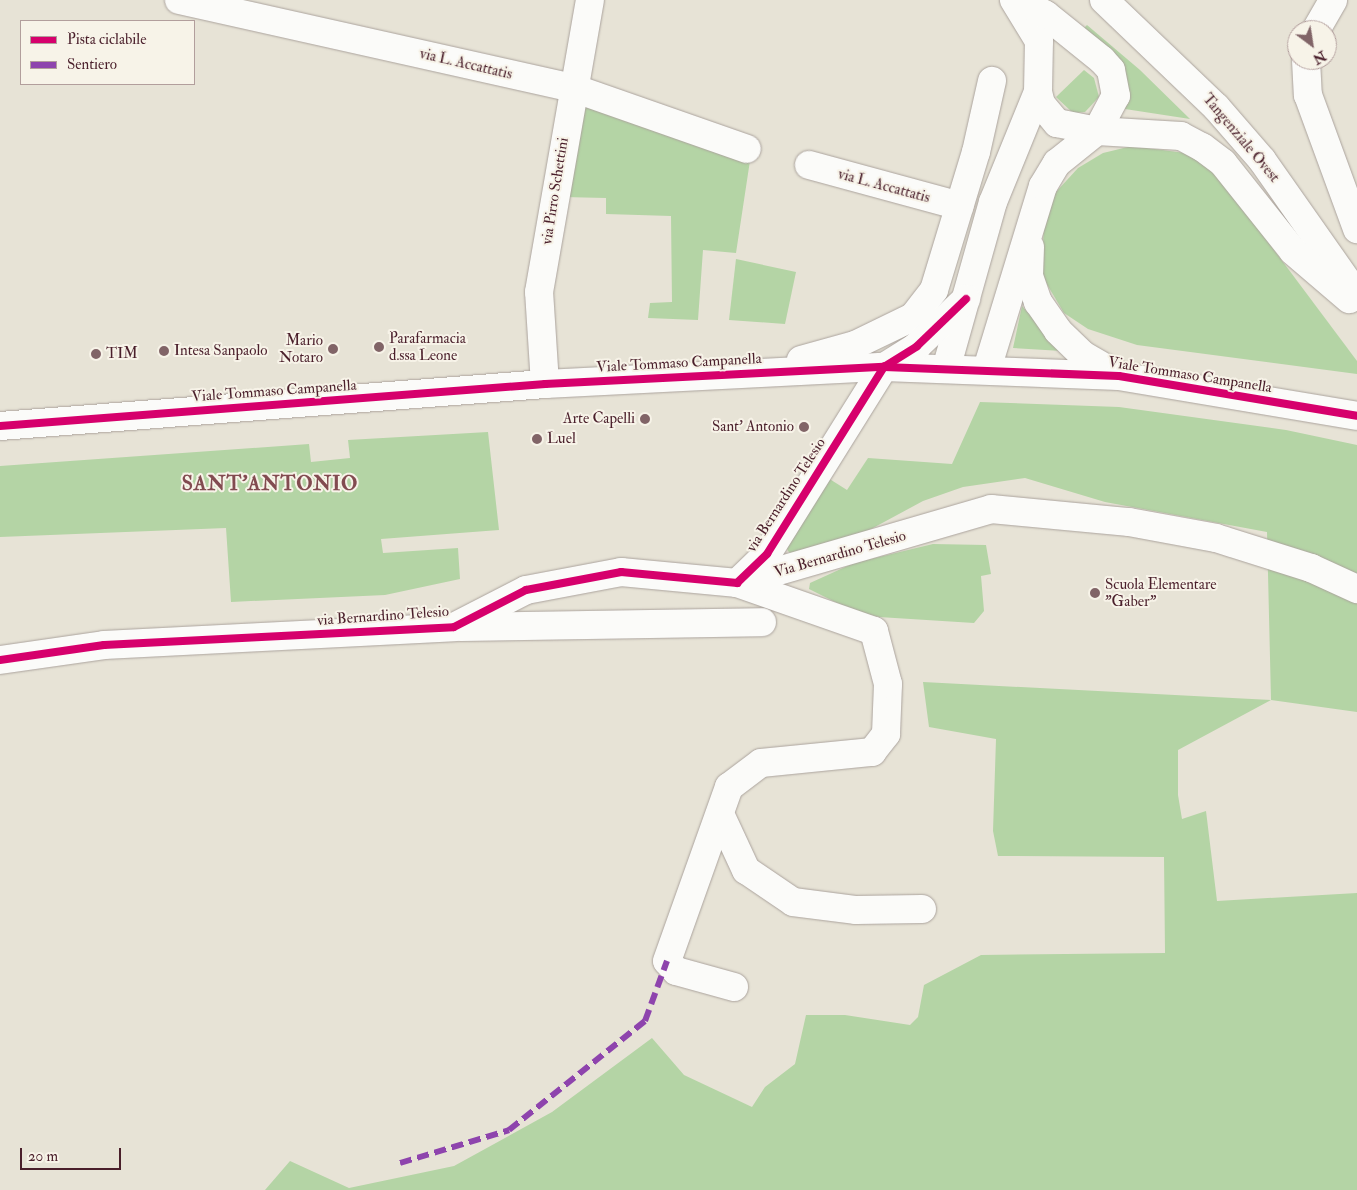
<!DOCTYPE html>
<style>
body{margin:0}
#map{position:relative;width:1357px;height:1190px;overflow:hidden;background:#e7e3d6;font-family:"IM FELL Double Pica",serif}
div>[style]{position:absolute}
.green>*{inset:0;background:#b4d4a5}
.roads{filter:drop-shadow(0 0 1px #aba39d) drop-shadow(0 0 1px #aba39d)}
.minor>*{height:28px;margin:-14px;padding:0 14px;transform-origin:14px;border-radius:14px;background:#fbfbf9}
.highway>*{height:28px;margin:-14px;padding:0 14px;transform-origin:14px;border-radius:14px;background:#fbfbf9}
.quiet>*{height:6px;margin-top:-3px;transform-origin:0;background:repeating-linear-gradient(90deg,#8e44ad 0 12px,transparent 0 18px)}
.cycleway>*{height:8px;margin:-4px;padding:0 4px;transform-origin:4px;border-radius:4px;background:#d6006c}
.dots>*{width:14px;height:14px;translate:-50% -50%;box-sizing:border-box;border:2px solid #f7f3e8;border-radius:50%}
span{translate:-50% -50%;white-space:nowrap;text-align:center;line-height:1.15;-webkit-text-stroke:4px #f7f3e8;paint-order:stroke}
.street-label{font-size:15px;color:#4a1f2b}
.poi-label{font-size:15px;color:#4a1f2b}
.left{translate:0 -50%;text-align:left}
.right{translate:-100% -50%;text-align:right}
.district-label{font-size:20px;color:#824b50;font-weight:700;letter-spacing:1px}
.legend{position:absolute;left:20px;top:20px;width:175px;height:65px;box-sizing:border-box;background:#f7f3e8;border:1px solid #b29e9c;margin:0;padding:6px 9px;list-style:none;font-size:15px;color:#4a1f2b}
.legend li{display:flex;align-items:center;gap:10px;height:25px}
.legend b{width:25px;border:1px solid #b29e9c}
.north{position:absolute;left:1287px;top:20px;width:50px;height:50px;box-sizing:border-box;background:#f7f3e8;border:1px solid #b29e9c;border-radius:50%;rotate:149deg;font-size:14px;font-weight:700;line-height:20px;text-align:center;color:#4a1f2b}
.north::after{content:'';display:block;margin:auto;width:18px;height:22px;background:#816467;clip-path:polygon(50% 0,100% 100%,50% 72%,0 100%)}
.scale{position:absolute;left:20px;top:1148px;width:101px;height:22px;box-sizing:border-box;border:2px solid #4a1f2b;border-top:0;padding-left:6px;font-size:15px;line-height:18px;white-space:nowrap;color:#4a1f2b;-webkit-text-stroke:4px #f7f3e8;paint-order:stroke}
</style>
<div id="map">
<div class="green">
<div style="clip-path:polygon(1087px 25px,1140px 70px,1190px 119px,1125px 109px,1126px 78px,1115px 53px,1084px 28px)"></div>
<div style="clip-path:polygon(1084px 70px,1094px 78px,1099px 97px,1085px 112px,1073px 113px,1056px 97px)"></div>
<div style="clip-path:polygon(580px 103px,751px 154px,736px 253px,703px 250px,698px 320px,648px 318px,650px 303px,672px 302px,671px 216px,606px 214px,606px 198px,563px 197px)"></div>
<div style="clip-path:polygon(1132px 146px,1185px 153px,1215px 171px,1357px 361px,1357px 374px,1137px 345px,1088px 329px,1064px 313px,1042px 276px,1044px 219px,1056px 192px,1078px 168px,1103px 153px)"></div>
<div style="clip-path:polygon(736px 259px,796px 272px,785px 324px,729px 320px)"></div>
<div style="clip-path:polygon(1022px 306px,1062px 351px,1013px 348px)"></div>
<div style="clip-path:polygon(980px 402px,1119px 407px,1286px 430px,1357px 445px,1357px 712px,1271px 700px,1178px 750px,1178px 795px,1182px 819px,1206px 811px,1217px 901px,1357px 893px,1357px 1190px,265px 1190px,290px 1161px,349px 1188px,454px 1166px,552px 1112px,652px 1038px,684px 1075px,752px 1107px,765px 1087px,795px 1064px,806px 1015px,845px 1015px,910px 1025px,918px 1017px,924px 985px,981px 955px,1165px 953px,1164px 857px,998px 856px,993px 831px,996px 739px,929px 727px,923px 682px,1271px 700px,1267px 532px,1105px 502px,1025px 478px,963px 487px,923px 501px,860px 535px,792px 555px,788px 551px,786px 546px,828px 478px,847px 490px,868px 458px,952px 464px)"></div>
<div style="clip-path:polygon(488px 432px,499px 530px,381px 539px,383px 553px,458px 548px,460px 579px,385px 595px,231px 602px,226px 528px,0 537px,0 466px,309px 444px,311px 462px,350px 458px,348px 440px)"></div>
<div style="clip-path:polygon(933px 544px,986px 545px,991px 574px,981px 576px,984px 611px,974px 623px,879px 617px,853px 611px,809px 589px,810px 583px,854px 563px)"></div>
</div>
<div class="roads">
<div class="minor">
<div style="left:179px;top:0;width:404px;rotate:12.6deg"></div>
<div style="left:573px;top:88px;width:184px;rotate:19.3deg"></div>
<div style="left:1038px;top:92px;width:12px;rotate:76deg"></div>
<div style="left:1041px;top:104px;width:25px;rotate:50deg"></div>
<div style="left:1057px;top:123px;width:41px;rotate:11.3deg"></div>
<div style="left:809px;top:165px;width:156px;rotate:15.2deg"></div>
<div style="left:1030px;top:247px;width:29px;rotate:92deg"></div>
<div style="left:1029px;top:276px;width:28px;rotate:71deg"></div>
<div style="left:1038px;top:302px;width:35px;rotate:55deg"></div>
<div style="left:1058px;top:331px;width:35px;rotate:44deg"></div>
<div style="left:1083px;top:355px;width:38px;rotate:30deg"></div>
<div style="left:801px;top:360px;width:56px;rotate:-15.5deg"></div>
<div style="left:855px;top:345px;width:64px;rotate:-25.8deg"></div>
<div style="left:913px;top:317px;width:34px;rotate:-52deg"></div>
<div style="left:934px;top:290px;width:144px;rotate:-73.1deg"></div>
<div style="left:976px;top:152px;width:73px;rotate:-77.3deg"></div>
<div style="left:946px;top:369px;width:173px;rotate:-74.3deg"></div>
<div style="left:993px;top:202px;width:119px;rotate:-67.8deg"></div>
<div style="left:1038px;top:92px;width:51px;rotate:-88.9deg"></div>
<div style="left:1039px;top:41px;width:48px;rotate:-121.4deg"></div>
<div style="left:987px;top:369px;width:191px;rotate:-73deg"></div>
<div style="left:1043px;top:186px;width:27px;rotate:-59deg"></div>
<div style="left:1057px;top:163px;width:51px;rotate:-38.7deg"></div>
<div style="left:1097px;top:131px;width:40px;rotate:-62deg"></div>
<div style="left:1116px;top:96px;width:26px;rotate:-101deg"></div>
<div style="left:1111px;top:70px;width:13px;rotate:-132deg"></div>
<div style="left:1102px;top:60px;width:72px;rotate:-141.2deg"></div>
<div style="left:1046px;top:15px;width:30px;rotate:-150deg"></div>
<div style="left:545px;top:384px;width:92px;rotate:-93.7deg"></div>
<div style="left:539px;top:292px;width:296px;rotate:-80.1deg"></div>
<div style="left:0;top:426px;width:547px;rotate:-4.41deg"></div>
<div style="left:545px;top:384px;width:339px;rotate:-2.9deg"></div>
<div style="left:884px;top:367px;width:235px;rotate:2.2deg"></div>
<div style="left:1119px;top:376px;width:241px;rotate:9.5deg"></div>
<div style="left:460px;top:627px;width:302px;rotate:-0.9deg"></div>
<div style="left:0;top:660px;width:105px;rotate:-8.2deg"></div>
<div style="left:104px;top:645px;width:350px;rotate:-2.9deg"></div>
<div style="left:454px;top:627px;width:81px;rotate:-27.2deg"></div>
<div style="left:526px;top:590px;width:97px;rotate:-10.7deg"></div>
<div style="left:621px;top:572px;width:117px;rotate:5.4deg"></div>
<div style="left:737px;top:583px;width:42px;rotate:-44deg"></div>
<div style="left:767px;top:554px;width:221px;rotate:-58deg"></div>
<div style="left:884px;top:367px;width:39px;rotate:-32deg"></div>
<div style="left:917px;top:346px;width:68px;rotate:-43.8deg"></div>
<div style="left:720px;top:814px;width:62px;rotate:65.1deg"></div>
<div style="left:746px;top:870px;width:57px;rotate:34.2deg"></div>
<div style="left:793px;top:902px;width:64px;rotate:7.2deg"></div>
<div style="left:856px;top:910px;width:66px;rotate:-0.9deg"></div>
<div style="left:734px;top:987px;width:60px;rotate:-164.6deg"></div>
<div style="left:676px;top:971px;width:13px;rotate:-132deg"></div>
<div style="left:667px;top:961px;width:185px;rotate:-70.4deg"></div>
<div style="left:729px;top:787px;width:40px;rotate:-37deg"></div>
<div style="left:761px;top:763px;width:112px;rotate:-5.7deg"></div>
<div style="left:872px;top:752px;width:23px;rotate:-52deg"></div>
<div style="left:886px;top:734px;width:50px;rotate:-87.7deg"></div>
<div style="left:888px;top:684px;width:55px;rotate:-104.8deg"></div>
<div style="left:874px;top:631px;width:145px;rotate:-160.7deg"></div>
<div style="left:737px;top:583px;width:265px;rotate:-16.2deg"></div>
<div style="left:991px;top:509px;width:139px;rotate:5.4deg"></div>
<div style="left:1129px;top:522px;width:88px;rotate:10.4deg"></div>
<div style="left:1216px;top:538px;width:100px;rotate:17.5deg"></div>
<div style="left:1311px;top:568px;width:51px;rotate:24.5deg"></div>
</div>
<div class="highway">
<div style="left:1104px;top:0;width:155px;rotate:43.7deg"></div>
<div style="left:1216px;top:107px;width:70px;rotate:49deg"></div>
<div style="left:1262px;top:160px;width:165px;rotate:54.9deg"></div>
<div style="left:1316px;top:30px;width:34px;rotate:-60deg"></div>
<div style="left:1306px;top:60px;width:35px;rotate:87deg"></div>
<div style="left:1308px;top:95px;width:143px;rotate:69.9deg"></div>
<div style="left:1097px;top:131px;width:84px;rotate:3.4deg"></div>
<div style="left:1181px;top:136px;width:24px;rotate:28deg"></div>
<div style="left:1202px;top:147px;width:26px;rotate:37deg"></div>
<div style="left:1223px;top:163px;width:112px;rotate:51.5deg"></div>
<div style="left:1293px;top:251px;width:74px;rotate:40.6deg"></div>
</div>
</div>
<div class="quiet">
<div style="left:400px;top:1163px;width:114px;rotate:-16.8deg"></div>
<div style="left:509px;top:1130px;width:174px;rotate:-38.7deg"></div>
<div style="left:645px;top:1021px;width:64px;rotate:-69.9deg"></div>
</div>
<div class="cycleway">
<div style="left:0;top:426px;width:547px;rotate:-4.41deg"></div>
<div style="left:545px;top:384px;width:339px;rotate:-2.9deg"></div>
<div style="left:884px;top:367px;width:235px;rotate:2.2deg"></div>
<div style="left:1119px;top:376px;width:241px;rotate:9.5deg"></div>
<div style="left:0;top:660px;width:105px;rotate:-8.2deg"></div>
<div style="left:104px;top:645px;width:350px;rotate:-2.9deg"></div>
<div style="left:454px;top:627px;width:81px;rotate:-27.2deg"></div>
<div style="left:526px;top:590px;width:97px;rotate:-10.7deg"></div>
<div style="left:621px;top:572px;width:117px;rotate:5.4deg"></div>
<div style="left:737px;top:583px;width:42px;rotate:-44deg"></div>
<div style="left:767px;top:554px;width:221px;rotate:-58deg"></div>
<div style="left:884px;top:367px;width:39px;rotate:-32deg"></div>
<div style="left:917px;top:346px;width:68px;rotate:-43.8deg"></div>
</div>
<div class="dots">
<div style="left:379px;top:347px;background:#816467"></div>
<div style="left:333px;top:349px;background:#816467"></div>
<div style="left:164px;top:351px;background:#816467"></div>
<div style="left:96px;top:354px;background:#816467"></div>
<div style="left:645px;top:419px;background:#816467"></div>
<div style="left:804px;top:427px;background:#816467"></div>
<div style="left:537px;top:439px;background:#816467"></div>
<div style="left:1095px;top:593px;background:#816467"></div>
</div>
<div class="street-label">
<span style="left:466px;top:64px;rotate:13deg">via L. Accattatis</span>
<span style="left:1241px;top:138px;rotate:50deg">Tangenziale Ovest</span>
<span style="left:884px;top:186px;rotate:15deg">via L. Accattatis</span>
<span style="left:555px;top:191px;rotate:-81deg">via Pirro Schettini</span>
<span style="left:679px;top:363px;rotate:-3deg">Viale Tommaso Campanella</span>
<span style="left:1190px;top:375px;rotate:9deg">Viale Tommaso Campanella</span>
<span style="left:274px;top:391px;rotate:-4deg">Viale Tommaso Campanella</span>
<span style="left:786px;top:495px;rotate:-57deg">via Bernardino Telesio</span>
<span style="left:840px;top:554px;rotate:-16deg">Via Bernardino Telesio</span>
<span style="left:383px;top:616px;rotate:-4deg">via Bernardino Telesio</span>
</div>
<div class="poi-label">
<span class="left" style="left:389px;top:347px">Parafarmacia<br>d.ssa Leone</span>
<span class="right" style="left:323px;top:349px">Mario<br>Notaro</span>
<span class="left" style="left:174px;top:351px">Intesa Sanpaolo</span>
<span class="left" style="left:106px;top:354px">TIM</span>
<span class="right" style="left:635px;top:419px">Arte Capelli</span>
<span class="right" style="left:794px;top:427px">Sant' Antonio</span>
<span class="left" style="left:547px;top:439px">Luel</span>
<span class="left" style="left:1105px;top:593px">Scuola Elementare<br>"Gaber"</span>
</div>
<div class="district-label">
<span style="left:270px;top:483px">SANT'ANTONIO</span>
</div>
<ul class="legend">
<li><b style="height:6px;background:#d6006c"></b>Pista ciclabile</li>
<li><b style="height:6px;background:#8e44ad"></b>Sentiero</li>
</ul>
<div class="north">N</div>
<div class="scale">20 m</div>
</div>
